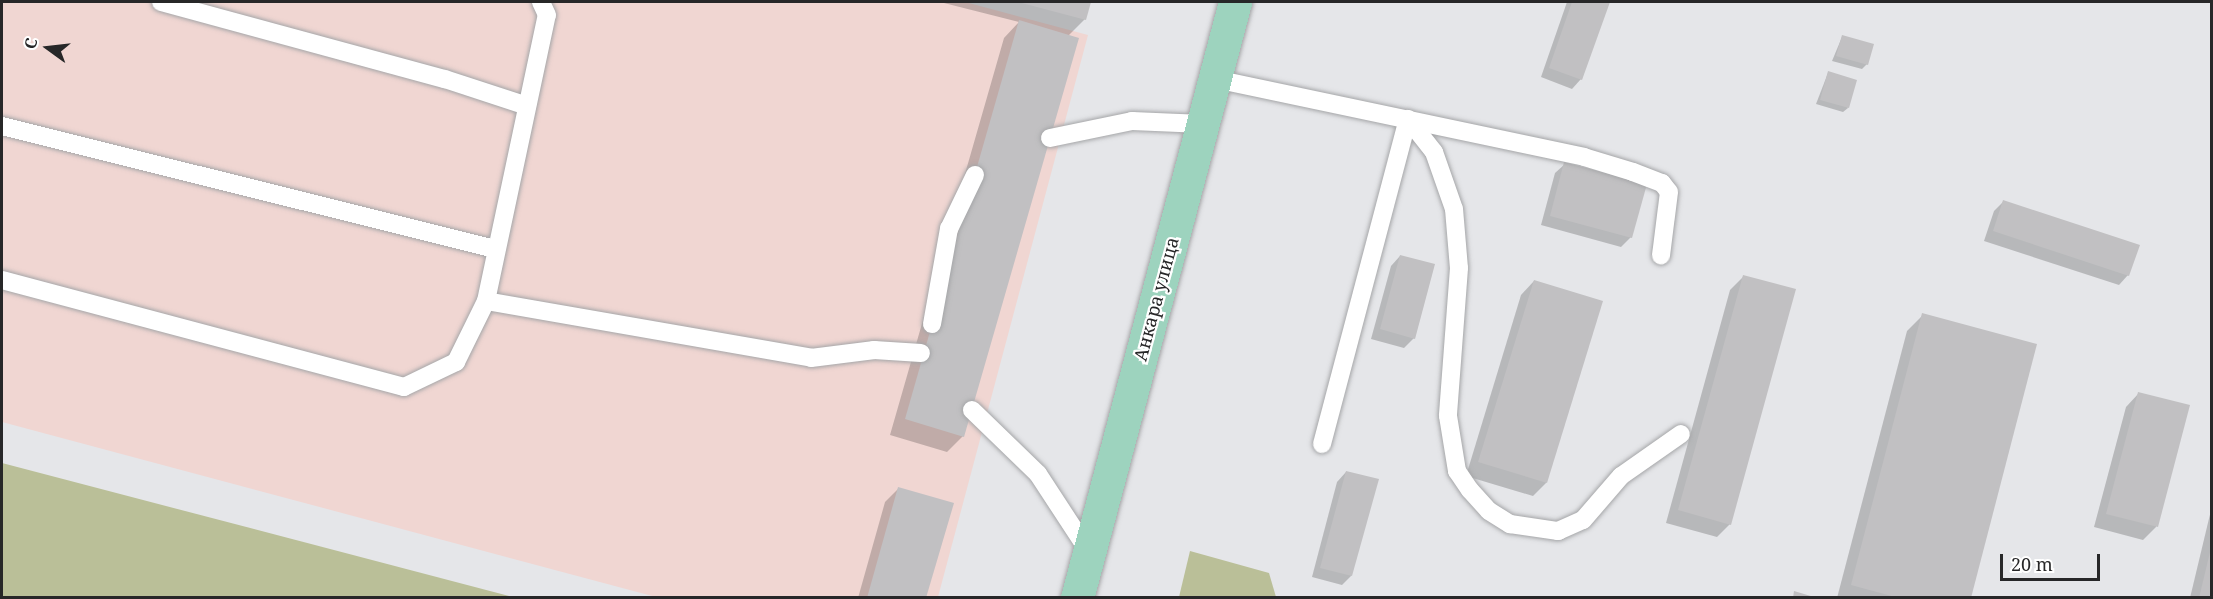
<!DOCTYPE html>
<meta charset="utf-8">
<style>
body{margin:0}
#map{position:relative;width:2213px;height:599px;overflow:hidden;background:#e5e6e9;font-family:"Noto Serif",serif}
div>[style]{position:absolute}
.industrial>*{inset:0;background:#f0d6d2}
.green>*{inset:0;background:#babf98}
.shadow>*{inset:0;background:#0003}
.building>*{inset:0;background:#c1c0c2}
.roads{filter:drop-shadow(0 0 2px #a5a6a8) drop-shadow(0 0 2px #a5a6a8)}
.service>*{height:18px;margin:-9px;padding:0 9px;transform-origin:9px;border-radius:9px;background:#fff}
.primary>*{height:33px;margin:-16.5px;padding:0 16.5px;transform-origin:16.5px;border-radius:16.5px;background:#9dd3be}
span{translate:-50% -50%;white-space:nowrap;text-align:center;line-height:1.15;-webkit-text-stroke:4.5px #fff;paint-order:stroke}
.street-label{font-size:18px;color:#272728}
.frame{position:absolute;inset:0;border:3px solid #272728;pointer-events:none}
.north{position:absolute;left:18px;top:18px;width:60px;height:60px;-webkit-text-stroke:4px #fff;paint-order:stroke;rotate:285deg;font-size:16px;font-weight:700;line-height:24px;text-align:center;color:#272728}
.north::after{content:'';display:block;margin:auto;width:21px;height:27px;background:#272728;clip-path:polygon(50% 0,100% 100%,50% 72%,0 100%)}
.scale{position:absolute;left:2000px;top:554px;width:100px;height:27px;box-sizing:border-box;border:3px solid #272728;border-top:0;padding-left:8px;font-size:18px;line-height:21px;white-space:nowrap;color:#272728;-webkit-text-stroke:4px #fff;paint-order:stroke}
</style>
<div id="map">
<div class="industrial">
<div style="clip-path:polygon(2px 2px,965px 2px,1088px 35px,938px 597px,656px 597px,2px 422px)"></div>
</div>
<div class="green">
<div style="clip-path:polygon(2px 463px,513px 597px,2px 597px)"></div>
<div style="clip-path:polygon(1190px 551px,1269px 573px,1276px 597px,1179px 597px)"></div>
</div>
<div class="shadow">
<div style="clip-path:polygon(940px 2px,1089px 2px,1085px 19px,1068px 36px,963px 436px,947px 452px,890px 435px,1004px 38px,1019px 22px)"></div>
<div style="clip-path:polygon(1567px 2px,1608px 2px,1581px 79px,1572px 89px,1541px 77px)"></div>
<div style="clip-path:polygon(1842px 37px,1867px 64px,1862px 69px,1832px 61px)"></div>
<div style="clip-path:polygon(1828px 73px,1848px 108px,1843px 112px,1816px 104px)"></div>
<div style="clip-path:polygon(1565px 164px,1631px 237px,1621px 247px,1541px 225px,1555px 173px)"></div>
<div style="clip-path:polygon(2003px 202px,2128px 275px,2119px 285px,1984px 241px,1994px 211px)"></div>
<div style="clip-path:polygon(1400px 256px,1414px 338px,1404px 348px,1371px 339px,1391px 266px)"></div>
<div style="clip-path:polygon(1744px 276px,1730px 524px,1717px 537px,1666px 523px,1730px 290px)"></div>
<div style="clip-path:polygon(1534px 281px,1546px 483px,1533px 496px,1466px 476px,1521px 295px)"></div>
<div style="clip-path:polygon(1923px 315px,1969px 598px,1837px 598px,1907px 331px)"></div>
<div style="clip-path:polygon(2139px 393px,2188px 406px,2156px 527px,2143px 540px,2094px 527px,2126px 407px)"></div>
<div style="clip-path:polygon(1346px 472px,1351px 576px,1342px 585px,1312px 577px,1337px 482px)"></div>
<div style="clip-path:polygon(898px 489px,925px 598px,858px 598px,885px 502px)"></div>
<div style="clip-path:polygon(2212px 506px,2212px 598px,2190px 598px)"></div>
</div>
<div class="building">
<div style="clip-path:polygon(1018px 2px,1091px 2px,1086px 20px)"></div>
<div style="clip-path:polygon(1572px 2px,1610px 2px,1582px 80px,1549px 68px)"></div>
<div style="clip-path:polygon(1019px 20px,1079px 38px,964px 437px,905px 419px)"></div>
<div style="clip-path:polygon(1842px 35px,1874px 44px,1868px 65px,1836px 56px)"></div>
<div style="clip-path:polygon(1828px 71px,1857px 80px,1849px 108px,1820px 100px)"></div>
<div style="clip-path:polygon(1564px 162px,1647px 184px,1632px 238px,1550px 216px)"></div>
<div style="clip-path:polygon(2003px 200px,2140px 245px,2129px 276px,1993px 231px)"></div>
<div style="clip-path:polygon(1400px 255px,1435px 264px,1415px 339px,1380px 329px)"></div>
<div style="clip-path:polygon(1743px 275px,1796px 289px,1731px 525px,1678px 510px)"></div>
<div style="clip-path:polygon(1534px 280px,1603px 301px,1547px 483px,1478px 462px)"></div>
<div style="clip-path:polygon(1922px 313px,2037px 344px,1971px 598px,1899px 598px,1851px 585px)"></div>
<div style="clip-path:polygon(2138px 392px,2190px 405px,2158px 527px,2106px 514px)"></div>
<div style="clip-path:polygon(1346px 471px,1379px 479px,1352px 576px,1320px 568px)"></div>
<div style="clip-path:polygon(898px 487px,954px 503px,926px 598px,867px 598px)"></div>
<div style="clip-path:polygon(2211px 548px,2212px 598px,2199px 598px)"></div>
<div style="clip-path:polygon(1794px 591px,1814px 597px,1814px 598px,1793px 598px)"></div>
</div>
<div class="roads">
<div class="service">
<div style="left:161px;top:2px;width:294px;rotate:15.2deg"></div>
<div style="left:445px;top:79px;width:86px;rotate:18.2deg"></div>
<div style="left:1215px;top:79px;width:377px;rotate:11.9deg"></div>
<div style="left:1584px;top:157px;width:51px;rotate:17deg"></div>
<div style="left:1633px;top:172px;width:31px;rotate:21deg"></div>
<div style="left:1662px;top:183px;width:11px;rotate:52deg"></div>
<div style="left:1669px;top:192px;width:64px;rotate:97.2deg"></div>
<div style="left:1408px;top:119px;width:42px;rotate:51.8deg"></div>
<div style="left:1434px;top:152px;width:60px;rotate:70.7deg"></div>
<div style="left:1454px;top:209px;width:59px;rotate:85.2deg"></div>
<div style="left:1459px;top:268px;width:148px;rotate:94.3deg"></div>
<div style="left:1448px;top:416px;width:56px;rotate:80.7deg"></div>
<div style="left:1457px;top:471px;width:23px;rotate:56deg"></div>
<div style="left:1470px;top:490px;width:28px;rotate:48deg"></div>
<div style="left:1489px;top:511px;width:25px;rotate:32deg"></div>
<div style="left:1510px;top:524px;width:49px;rotate:8.3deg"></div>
<div style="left:1558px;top:531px;width:27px;rotate:-24deg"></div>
<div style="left:1583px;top:520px;width:58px;rotate:-49.2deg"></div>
<div style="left:1621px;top:476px;width:73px;rotate:-35deg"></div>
<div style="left:2px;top:126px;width:508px;rotate:14.01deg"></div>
<div style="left:1050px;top:138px;width:84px;rotate:-11.7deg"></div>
<div style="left:1132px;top:121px;width:71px;rotate:2.4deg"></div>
<div style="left:2px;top:280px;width:416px;rotate:14.9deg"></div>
<div style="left:404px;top:387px;width:58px;rotate:-25.7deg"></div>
<div style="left:456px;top:362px;width:68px;rotate:-63.8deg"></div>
<div style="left:486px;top:301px;width:292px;rotate:-78deg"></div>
<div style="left:547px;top:15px;width:14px;rotate:-115deg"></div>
<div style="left:486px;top:301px;width:330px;rotate:9.9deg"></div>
<div style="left:811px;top:358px;width:64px;rotate:-7.2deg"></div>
<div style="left:874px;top:350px;width:47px;rotate:3.7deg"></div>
<div style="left:932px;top:324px;width:97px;rotate:-79.9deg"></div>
<div style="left:949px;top:229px;width:60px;rotate:-64.3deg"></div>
<div style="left:972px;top:410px;width:92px;rotate:44.1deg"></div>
<div style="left:1038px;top:474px;width:93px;rotate:56.8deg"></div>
<div style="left:1322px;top:444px;width:336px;rotate:-75.2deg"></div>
</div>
<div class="primary">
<div style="left:1077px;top:598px;width:617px;rotate:-75.15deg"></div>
</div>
</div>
<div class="street-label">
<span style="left:1156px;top:299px;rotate:-75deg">Анкара улица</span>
</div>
<div class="frame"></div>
<div class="north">С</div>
<div class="scale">20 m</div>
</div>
